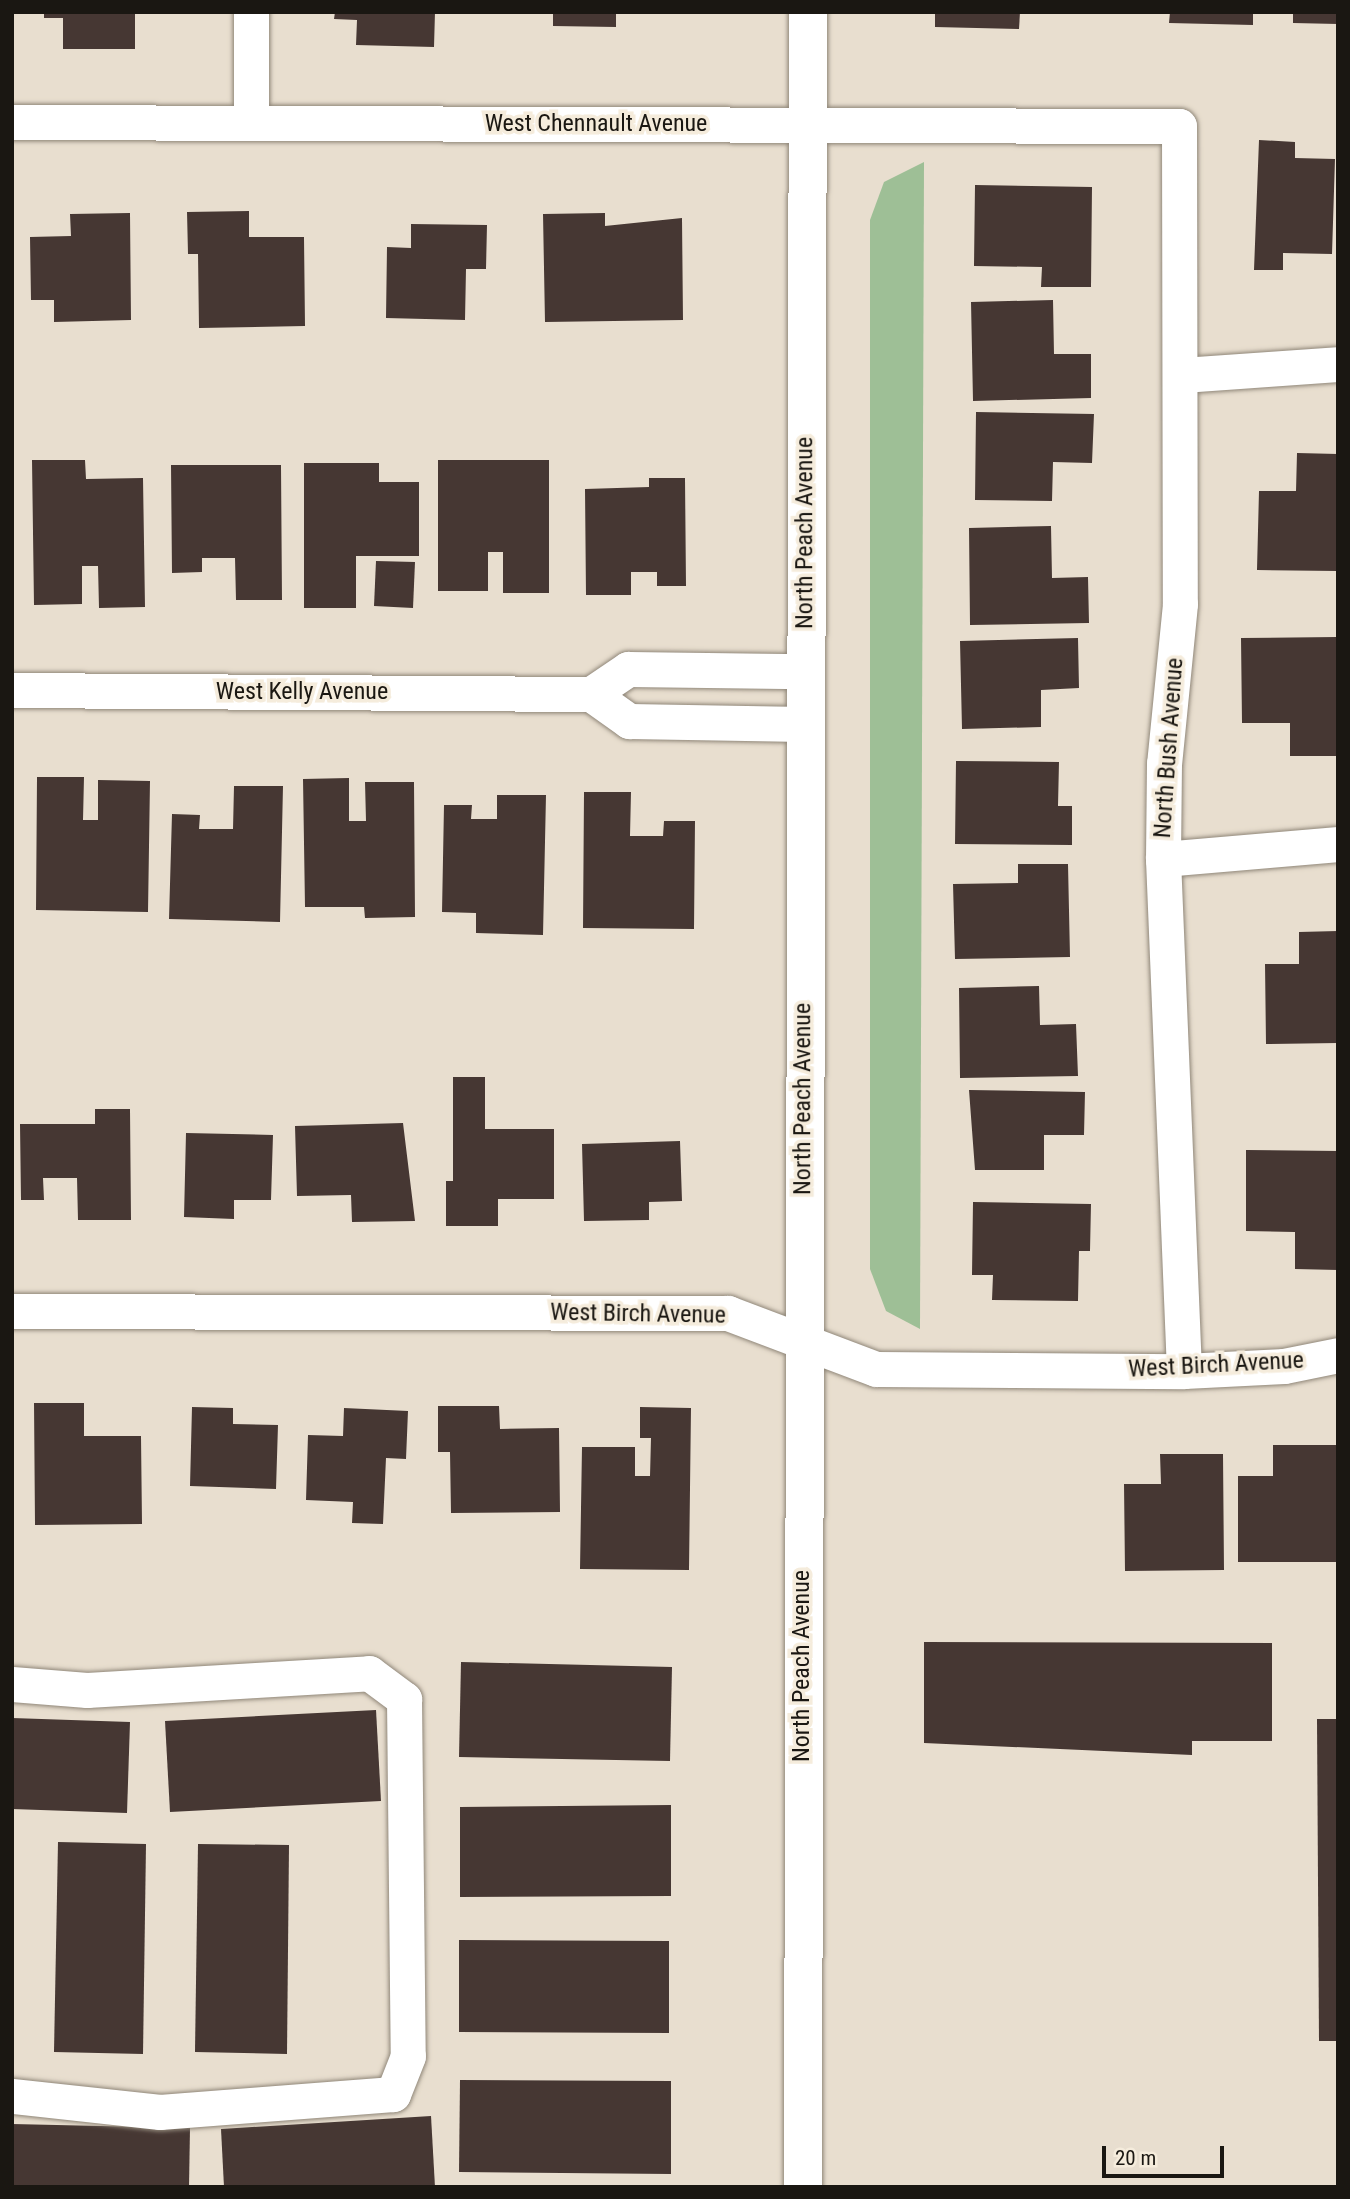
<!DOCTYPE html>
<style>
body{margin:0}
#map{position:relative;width:1350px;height:2199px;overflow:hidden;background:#e8decf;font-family:"Roboto Condensed",sans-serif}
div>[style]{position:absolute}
.green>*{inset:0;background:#9ebf96}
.building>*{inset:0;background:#463733}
.roads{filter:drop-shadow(0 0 2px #908779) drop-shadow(0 0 2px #908779)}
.minor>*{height:35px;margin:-17.5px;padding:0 17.5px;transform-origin:17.5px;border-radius:17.5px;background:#fff}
.tertiary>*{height:38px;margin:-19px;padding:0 19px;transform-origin:19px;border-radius:19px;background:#fff}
span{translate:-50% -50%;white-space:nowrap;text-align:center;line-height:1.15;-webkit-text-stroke:7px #f5ecdc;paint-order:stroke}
.street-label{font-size:24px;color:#1a1712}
.frame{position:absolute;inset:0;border:14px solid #1a1712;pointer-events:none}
.scale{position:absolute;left:1102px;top:2146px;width:122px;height:32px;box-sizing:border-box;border:4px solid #1a1712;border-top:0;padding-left:9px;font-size:21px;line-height:24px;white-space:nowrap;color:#1a1712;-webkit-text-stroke:5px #f5ecdc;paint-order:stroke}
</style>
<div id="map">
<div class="green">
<div style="clip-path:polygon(924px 162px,920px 1329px,886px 1311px,870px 1269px,870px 220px,884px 182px)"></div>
</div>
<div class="building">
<div style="clip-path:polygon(44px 12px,135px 12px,135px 49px,63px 49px,63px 18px,44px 18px)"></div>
<div style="clip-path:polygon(335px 12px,435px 12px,434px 47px,356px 45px,357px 20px,334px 19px)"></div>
<div style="clip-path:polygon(553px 12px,616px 12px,616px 27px,553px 26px)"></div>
<div style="clip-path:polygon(935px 12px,1020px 12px,1019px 29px,935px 27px)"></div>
<div style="clip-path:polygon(1170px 12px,1253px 12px,1253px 25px,1169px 23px)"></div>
<div style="clip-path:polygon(1293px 12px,1338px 12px,1338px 24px,1293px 23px)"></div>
<div style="clip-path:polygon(1259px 140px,1295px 142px,1295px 158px,1335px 159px,1332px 254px,1283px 253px,1283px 270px,1254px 270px)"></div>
<div style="clip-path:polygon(975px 185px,1092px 187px,1091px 287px,1041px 287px,1042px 267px,974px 266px)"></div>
<div style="clip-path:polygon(249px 211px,249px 237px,304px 237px,305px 326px,199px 328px,198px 254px,188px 254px,187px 212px)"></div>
<div style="clip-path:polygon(130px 213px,131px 320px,54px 322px,54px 300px,31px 300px,30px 237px,71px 236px,70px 214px)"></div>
<div style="clip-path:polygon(605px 213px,605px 226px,682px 218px,683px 320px,545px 322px,543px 214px)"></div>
<div style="clip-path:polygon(411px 224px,487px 225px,486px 269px,466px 269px,465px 320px,386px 318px,387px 247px,411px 248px)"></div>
<div style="clip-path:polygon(1053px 300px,1054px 354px,1091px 354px,1091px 398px,973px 401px,971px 302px)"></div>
<div style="clip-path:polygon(976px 412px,1094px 414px,1092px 463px,1053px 462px,1052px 501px,975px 500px)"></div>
<div style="clip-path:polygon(1297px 453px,1338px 454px,1338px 571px,1257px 570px,1259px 491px,1296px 491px)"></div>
<div style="clip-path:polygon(32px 460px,85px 460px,86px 479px,143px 478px,145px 607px,99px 608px,98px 566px,82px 566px,82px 604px,34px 605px)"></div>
<div style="clip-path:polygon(438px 460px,549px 460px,549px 593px,503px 593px,503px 552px,488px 552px,488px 591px,438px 591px)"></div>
<div style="clip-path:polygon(304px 463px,379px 463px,379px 482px,419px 482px,419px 556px,356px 556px,356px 608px,304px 608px)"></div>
<div style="clip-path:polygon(171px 465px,281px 465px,282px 600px,236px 600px,235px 558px,202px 558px,202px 572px,172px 573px)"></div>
<div style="clip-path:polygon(649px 478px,685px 478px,686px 586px,657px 586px,657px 572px,631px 572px,631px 595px,586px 595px,585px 489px,649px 487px)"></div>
<div style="clip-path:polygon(1051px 526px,1052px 578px,1088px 577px,1089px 623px,970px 625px,969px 528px)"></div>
<div style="clip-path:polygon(376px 561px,415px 562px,413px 608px,374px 606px)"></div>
<div style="clip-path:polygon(1337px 637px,1338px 756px,1290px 756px,1290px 723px,1242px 723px,1241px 638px)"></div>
<div style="clip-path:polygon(1078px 638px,1079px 688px,1041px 690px,1041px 727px,962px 729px,960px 641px)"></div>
<div style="clip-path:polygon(956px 761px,1059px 762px,1058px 806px,1072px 806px,1072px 845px,955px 844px)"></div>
<div style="clip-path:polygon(37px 777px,84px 777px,83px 820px,98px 820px,98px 780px,150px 781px,148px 912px,36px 910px)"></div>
<div style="clip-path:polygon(349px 778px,349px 821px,366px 821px,365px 782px,414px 782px,415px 917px,365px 918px,364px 907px,305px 907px,303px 779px)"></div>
<div style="clip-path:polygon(234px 786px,283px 786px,280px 922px,169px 919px,172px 814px,200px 815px,199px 829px,233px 829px)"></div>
<div style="clip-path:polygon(584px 792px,631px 792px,630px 836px,663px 836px,664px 821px,695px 821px,694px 929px,583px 928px)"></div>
<div style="clip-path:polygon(497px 795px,546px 795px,543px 935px,476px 933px,476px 913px,442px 912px,444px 805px,472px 805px,471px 819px,497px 819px)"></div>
<div style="clip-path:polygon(1018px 864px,1068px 864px,1070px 957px,955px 959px,953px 884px,1018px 883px)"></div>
<div style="clip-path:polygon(1338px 931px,1338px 1043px,1266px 1044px,1265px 964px,1299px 964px,1299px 932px)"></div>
<div style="clip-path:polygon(1039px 986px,1040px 1025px,1076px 1024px,1078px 1076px,960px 1078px,959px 988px)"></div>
<div style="clip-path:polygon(453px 1077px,485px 1077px,485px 1129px,554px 1129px,554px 1199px,498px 1199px,498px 1226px,446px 1226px,446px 1181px,453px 1181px)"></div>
<div style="clip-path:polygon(969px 1090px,1085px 1092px,1084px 1135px,1044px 1135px,1044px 1170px,975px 1170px)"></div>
<div style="clip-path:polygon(95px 1109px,130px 1109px,131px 1220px,78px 1220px,77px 1178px,43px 1178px,44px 1200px,21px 1200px,20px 1124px,95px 1124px)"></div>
<div style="clip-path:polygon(403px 1123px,415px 1221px,352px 1222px,351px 1195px,297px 1196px,295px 1126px)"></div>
<div style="clip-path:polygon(186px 1133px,273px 1135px,271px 1200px,234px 1200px,234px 1219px,184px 1217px)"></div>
<div style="clip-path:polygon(680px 1141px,682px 1201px,649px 1202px,649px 1220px,584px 1221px,582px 1144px)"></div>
<div style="clip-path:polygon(1246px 1150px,1338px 1151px,1338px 1270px,1295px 1269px,1295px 1232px,1246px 1231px)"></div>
<div style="clip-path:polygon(973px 1202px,1091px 1204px,1090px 1251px,1079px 1251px,1078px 1301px,992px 1300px,993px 1275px,972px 1275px)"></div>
<div style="clip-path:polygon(34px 1403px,84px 1403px,84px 1436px,141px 1436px,142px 1524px,35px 1525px)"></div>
<div style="clip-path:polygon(438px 1406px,499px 1406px,500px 1429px,559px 1428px,560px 1512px,451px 1513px,450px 1452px,438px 1452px)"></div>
<div style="clip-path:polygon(192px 1407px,233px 1408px,233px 1424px,278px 1425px,276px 1489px,190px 1486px)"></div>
<div style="clip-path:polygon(640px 1407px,691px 1408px,689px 1570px,580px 1569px,582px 1447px,635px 1447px,635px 1476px,650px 1476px,651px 1438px,640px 1438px)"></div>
<div style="clip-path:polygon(344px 1408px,408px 1411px,406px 1459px,386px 1458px,383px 1524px,352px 1523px,353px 1502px,306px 1500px,308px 1435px,343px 1436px)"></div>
<div style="clip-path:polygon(1273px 1445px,1337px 1445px,1337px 1562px,1238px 1562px,1238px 1476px,1273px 1476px)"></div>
<div style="clip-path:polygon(1160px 1454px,1223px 1454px,1224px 1570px,1125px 1571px,1124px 1484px,1161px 1484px)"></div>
<div style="clip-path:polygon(924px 1642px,1272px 1643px,1272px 1741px,1192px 1741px,1192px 1755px,924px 1743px)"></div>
<div style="clip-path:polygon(461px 1662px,672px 1667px,670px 1761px,459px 1757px)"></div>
<div style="clip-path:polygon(376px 1710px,381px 1801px,170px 1812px,165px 1721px)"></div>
<div style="clip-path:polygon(12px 1718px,130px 1722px,127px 1813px,12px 1809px)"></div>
<div style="clip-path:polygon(1317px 1719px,1338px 1719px,1338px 2041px,1319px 2041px)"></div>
<div style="clip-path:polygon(671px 1805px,671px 1896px,460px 1897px,460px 1807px)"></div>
<div style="clip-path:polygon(58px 1842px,146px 1844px,143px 2054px,54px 2052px)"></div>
<div style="clip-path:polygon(198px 1844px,289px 1845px,287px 2054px,195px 2052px)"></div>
<div style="clip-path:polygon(459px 1940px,669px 1941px,669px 2033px,459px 2032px)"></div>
<div style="clip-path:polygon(460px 2080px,671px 2081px,671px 2174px,459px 2172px)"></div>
<div style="clip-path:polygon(431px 2116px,435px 2187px,224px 2187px,221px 2129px)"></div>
<div style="clip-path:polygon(12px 2124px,190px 2128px,189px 2187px,12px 2187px)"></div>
</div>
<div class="roads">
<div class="minor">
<div style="left:12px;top:122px;width:1167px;rotate:0.2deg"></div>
<div style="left:1179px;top:126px;width:478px;rotate:89.9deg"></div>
<div style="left:1180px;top:604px;width:160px;rotate:95.7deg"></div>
<div style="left:1164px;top:763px;width:96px;rotate:90.6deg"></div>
<div style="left:1163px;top:859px;width:512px;rotate:87.65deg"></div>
<div style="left:251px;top:123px;width:111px;rotate:-90deg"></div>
<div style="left:1182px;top:375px;width:156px;rotate:-4deg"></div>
<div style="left:12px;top:690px;width:579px;rotate:0.4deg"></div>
<div style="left:591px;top:694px;width:45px;rotate:-34deg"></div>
<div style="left:628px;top:669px;width:176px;rotate:0.7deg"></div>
<div style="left:591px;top:694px;width:47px;rotate:35.4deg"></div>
<div style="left:629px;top:721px;width:175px;rotate:1deg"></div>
<div style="left:1163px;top:859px;width:176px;rotate:-4.9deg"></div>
<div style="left:12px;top:1311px;width:716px;rotate:0.16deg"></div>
<div style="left:728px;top:1313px;width:158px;rotate:20.7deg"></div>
<div style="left:876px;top:1369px;width:308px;rotate:0.4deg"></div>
<div style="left:1184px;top:1371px;width:100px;rotate:-2.9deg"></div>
<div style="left:1284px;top:1366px;width:55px;rotate:-11.5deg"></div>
<div style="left:12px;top:1684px;width:75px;rotate:4.6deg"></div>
<div style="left:87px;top:1690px;width:283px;rotate:-3.4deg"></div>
<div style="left:369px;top:1673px;width:44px;rotate:36.6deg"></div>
<div style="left:404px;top:1699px;width:357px;rotate:89.4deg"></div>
<div style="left:408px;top:2056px;width:41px;rotate:111.5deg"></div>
<div style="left:393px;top:2094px;width:234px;rotate:175.6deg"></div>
<div style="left:160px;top:2112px;width:149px;rotate:-173.8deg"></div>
</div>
<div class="tertiary">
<div style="left:803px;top:2187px;width:2175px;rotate:-89.87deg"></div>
</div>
</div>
<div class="street-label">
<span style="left:596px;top:124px">West Chennault Avenue</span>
<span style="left:805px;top:533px;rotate:-90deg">North Peach Avenue</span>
<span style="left:302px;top:692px">West Kelly Avenue</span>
<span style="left:1169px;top:748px;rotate:-86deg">North Bush Avenue</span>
<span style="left:803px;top:1099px;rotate:-90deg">North Peach Avenue</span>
<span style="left:638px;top:1314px;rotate:1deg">West Birch Avenue</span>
<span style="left:1216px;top:1365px;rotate:-3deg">West Birch Avenue</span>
<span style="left:802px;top:1666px;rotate:-90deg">North Peach Avenue</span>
</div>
<div class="frame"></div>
<div class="scale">20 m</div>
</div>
